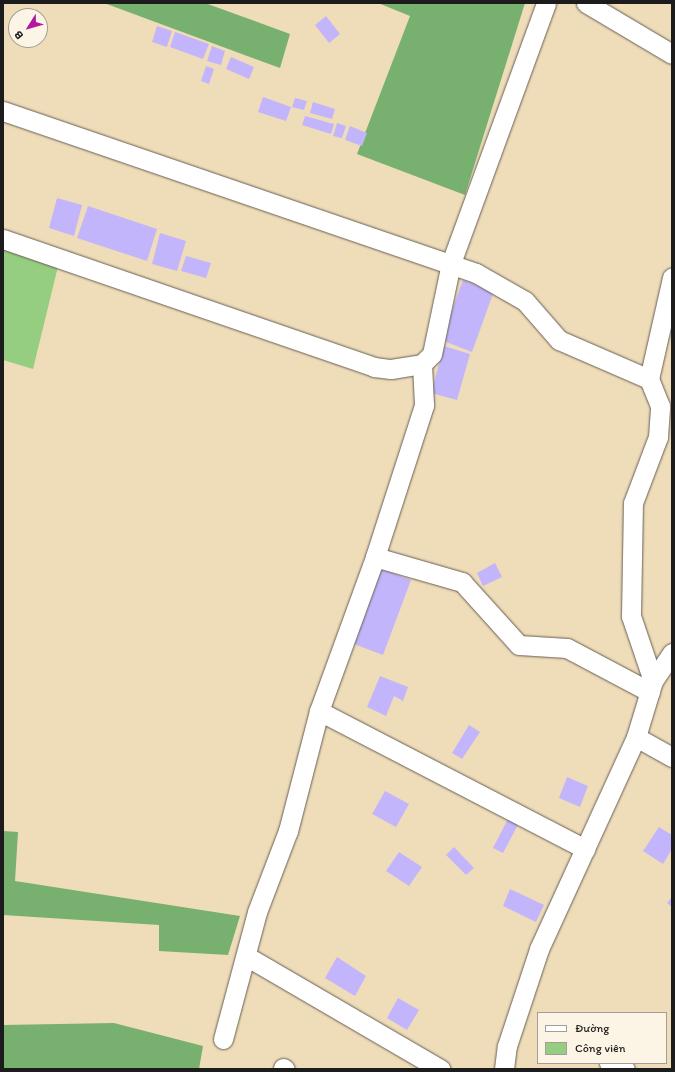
<!DOCTYPE html>
<meta charset="utf-8">
<style>
body{margin:0}
#map{position:relative;width:675px;height:1072px;overflow:hidden;background:#efdcb9;font-family:Itim,sans-serif}
div>[style]{position:absolute}
.green>*{inset:0;background:#96ce81}
.forest>*{inset:0;background:#78b16f}
.building>*{inset:0;background:#c3b5fb}
.roads{filter:drop-shadow(0 0 1px #665f53) drop-shadow(0 0 1px #665f53)}
.minor>*{height:19px;margin:-9.5px;padding:0 9.5px;transform-origin:9.5px;border-radius:9.5px;background:#fff}
span{translate:-50% -50%;white-space:nowrap;text-align:center;line-height:1.15;-webkit-text-stroke:3px #fcf5e5;paint-order:stroke}
.frame{position:absolute;inset:0;border:4px solid #1c1c1c;pointer-events:none}
.legend{position:absolute;left:537px;top:1012px;width:130px;height:52px;box-sizing:border-box;background:#fcf5e5;border:1px solid #a29e95;margin:0;padding:5px 7px;list-style:none;font-size:12px;color:#1c1c1c}
.legend li{display:flex;align-items:center;gap:8px;height:20px}
.legend b{width:20px;border:1px solid #a29e95}
.north{position:absolute;left:8px;top:8px;width:40px;height:40px;box-sizing:border-box;background:#fcf5e5;border:1px solid #a29e95;border-radius:50%;rotate:233deg;font-size:11px;font-weight:700;line-height:16px;text-align:center;color:#1c1c1c}
.north::after{content:'';display:block;margin:auto;width:14px;height:18px;background:#b5179e;clip-path:polygon(50% 0,100% 100%,50% 72%,0 100%)}
</style>
<div id="map">
<div class="green">
<div style="clip-path:polygon(3px 231px,62px 250px,33px 369px,3px 360px)"></div>
</div>
<div class="forest">
<div style="clip-path:polygon(104px 3px,205px 3px,290px 34px,280px 68px)"></div>
<div style="clip-path:polygon(378px 3px,525px 3px,465px 195px,357px 154px,410px 16px)"></div>
<div style="clip-path:polygon(3px 831px,18px 832px,15px 881px,240px 916px,228px 955px,159px 951px,159px 925px,3px 915px)"></div>
<div style="clip-path:polygon(114px 1023px,203px 1046px,199px 1069px,3px 1069px,3px 1025px)"></div>
</div>
<div class="building">
<div style="clip-path:polygon(326px 16px,340px 34px,329px 43px,315px 25px)"></div>
<div style="clip-path:polygon(157px 26px,172px 31px,167px 47px,152px 42px)"></div>
<div style="clip-path:polygon(175px 32px,209px 44px,203px 59px,170px 47px)"></div>
<div style="clip-path:polygon(212px 46px,225px 51px,221px 65px,207px 61px)"></div>
<div style="clip-path:polygon(231px 57px,254px 67px,249px 79px,226px 69px)"></div>
<div style="clip-path:polygon(206px 66px,214px 69px,209px 84px,201px 81px)"></div>
<div style="clip-path:polygon(263px 97px,291px 107px,286px 121px,258px 112px)"></div>
<div style="clip-path:polygon(295px 98px,307px 101px,304px 110px,292px 107px)"></div>
<div style="clip-path:polygon(313px 102px,335px 109px,332px 119px,310px 113px)"></div>
<div style="clip-path:polygon(305px 116px,334px 124px,331px 134px,302px 125px)"></div>
<div style="clip-path:polygon(337px 123px,346px 126px,342px 138px,333px 136px)"></div>
<div style="clip-path:polygon(350px 126px,367px 133px,362px 146px,345px 140px)"></div>
<div style="clip-path:polygon(57px 198px,82px 205px,74px 236px,49px 228px)"></div>
<div style="clip-path:polygon(88px 206px,157px 229px,147px 261px,77px 238px)"></div>
<div style="clip-path:polygon(160px 233px,186px 241px,177px 271px,152px 264px)"></div>
<div style="clip-path:polygon(186px 256px,211px 263px,206px 278px,181px 271px)"></div>
<div style="clip-path:polygon(463px 280px,494px 291px,472px 352px,441px 340px)"></div>
<div style="clip-path:polygon(444px 346px,470px 354px,457px 400px,431px 393px)"></div>
<div style="clip-path:polygon(495px 563px,502px 577px,483px 586px,477px 573px)"></div>
<div style="clip-path:polygon(382px 569px,411px 580px,383px 655px,354px 644px)"></div>
<div style="clip-path:polygon(380px 676px,408px 687px,403px 701px,394px 696px,386px 716px,367px 707px)"></div>
<div style="clip-path:polygon(469px 725px,480px 732px,462px 759px,452px 753px)"></div>
<div style="clip-path:polygon(567px 777px,588px 786px,580px 807px,559px 798px)"></div>
<div style="clip-path:polygon(385px 791px,409px 804px,396px 827px,372px 814px)"></div>
<div style="clip-path:polygon(510px 815px,520px 821px,503px 853px,493px 848px)"></div>
<div style="clip-path:polygon(659px 827px,672px 835px,672px 849px,663px 864px,643px 851px)"></div>
<div style="clip-path:polygon(454px 847px,474px 868px,466px 875px,446px 855px)"></div>
<div style="clip-path:polygon(399px 852px,422px 867px,409px 886px,386px 871px)"></div>
<div style="clip-path:polygon(510px 889px,544px 905px,536px 922px,503px 906px)"></div>
<div style="clip-path:polygon(672px 897px,672px 907px,667px 903px)"></div>
<div style="clip-path:polygon(337px 957px,366px 976px,355px 996px,325px 978px)"></div>
<div style="clip-path:polygon(398px 998px,419px 1010px,407px 1030px,387px 1018px)"></div>
</div>
<div class="roads">
<div class="minor">
<div style="left:586px;top:3px;width:100px;rotate:30.7deg"></div>
<div style="left:3px;top:111px;width:500px;rotate:18.9deg"></div>
<div style="left:476px;top:273px;width:56px;rotate:29.7deg"></div>
<div style="left:525px;top:301px;width:52px;rotate:48.9deg"></div>
<div style="left:559px;top:340px;width:98px;rotate:23.4deg"></div>
<div style="left:3px;top:239px;width:392px;rotate:19deg"></div>
<div style="left:374px;top:367px;width:17px;rotate:7deg"></div>
<div style="left:391px;top:369px;width:31px;rotate:-9deg"></div>
<div style="left:422px;top:364px;width:14px;rotate:-45deg"></div>
<div style="left:432px;top:354px;width:93px;rotate:-78.2deg"></div>
<div style="left:451px;top:263px;width:277px;rotate:-69.9deg"></div>
<div style="left:375px;top:557px;width:91px;rotate:16deg"></div>
<div style="left:462px;top:582px;width:85px;rotate:47.9deg"></div>
<div style="left:519px;top:645px;width:48px;rotate:3.6deg"></div>
<div style="left:567px;top:648px;width:94px;rotate:27.9deg"></div>
<div style="left:653px;top:681px;width:34px;rotate:-56deg"></div>
<div style="left:319px;top:711px;width:300px;rotate:27.4deg"></div>
<div style="left:636px;top:737px;width:41px;rotate:29.1deg"></div>
<div style="left:246px;top:956px;width:225px;rotate:30.2deg"></div>
<div style="left:223px;top:1039px;width:131px;rotate:-75deg"></div>
<div style="left:257px;top:912px;width:87px;rotate:-69.1deg"></div>
<div style="left:288px;top:831px;width:124px;rotate:-75.5deg"></div>
<div style="left:319px;top:711px;width:164px;rotate:-70deg"></div>
<div style="left:375px;top:557px;width:160px;rotate:-72.1deg"></div>
<div style="left:424px;top:405px;width:41px;rotate:-92.8deg"></div>
<div style="left:609px;top:1063px;width:17px;rotate:21deg"></div>
<div style="left:283px;top:1068px;width:2px;rotate:27deg"></div>
<div style="left:504px;top:1069px;width:23px;rotate:-83deg"></div>
<div style="left:507px;top:1046px;width:102px;rotate:-71.7deg"></div>
<div style="left:539px;top:949px;width:233px;rotate:-65.4deg"></div>
<div style="left:636px;top:737px;width:59px;rotate:-73.1deg"></div>
<div style="left:653px;top:681px;width:69px;rotate:-108.7deg"></div>
<div style="left:631px;top:616px;width:113px;rotate:-89deg"></div>
<div style="left:633px;top:503px;width:71px;rotate:-69.3deg"></div>
<div style="left:658px;top:437px;width:31px;rotate:-86deg"></div>
<div style="left:660px;top:406px;width:29px;rotate:-112deg"></div>
<div style="left:649px;top:379px;width:104px;rotate:-77.2deg"></div>
</div>
</div>
<div class="frame"></div>
<ul class="legend">
<li><b style="height:5px;background:#fff"></b>Đường</li>
<li><b style="height:11px;background:#96ce81"></b>Công viên</li>
</ul>
<div class="north">B</div>
</div>
